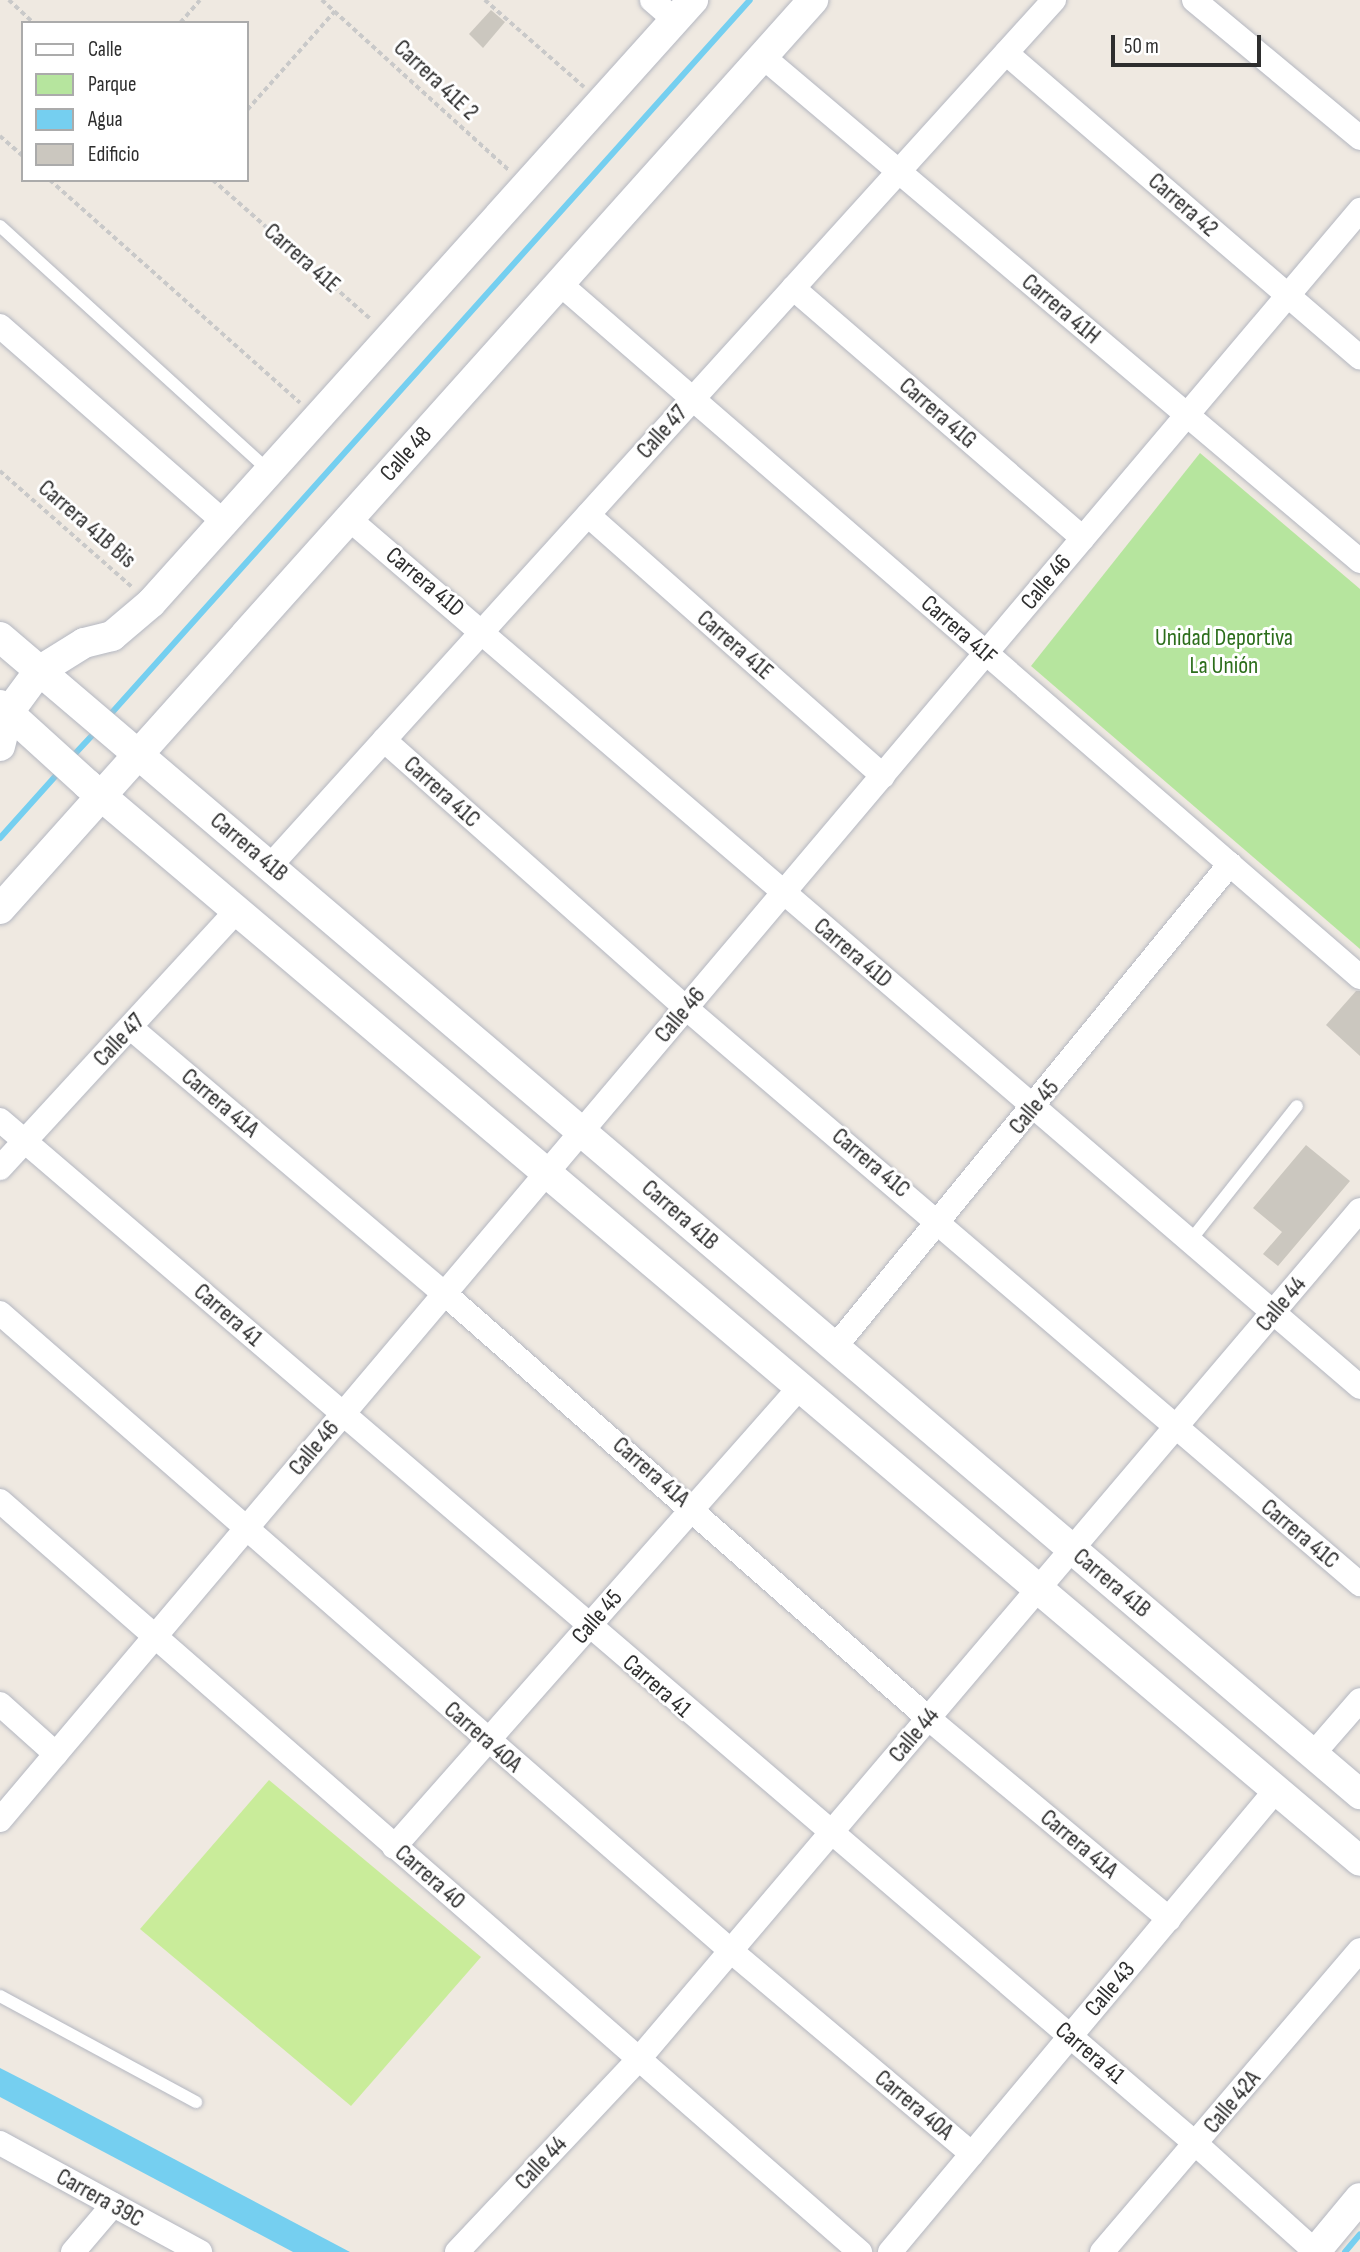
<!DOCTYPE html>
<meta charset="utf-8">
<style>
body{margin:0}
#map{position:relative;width:1360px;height:2252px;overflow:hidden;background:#efe9e1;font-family:"Sofia Sans Condensed",sans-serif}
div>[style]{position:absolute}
.green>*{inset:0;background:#b6e59e}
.pitch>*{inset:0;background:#c9ec9a}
.water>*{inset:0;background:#75cff0}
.stream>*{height:6px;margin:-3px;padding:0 3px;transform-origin:3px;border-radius:3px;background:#75cff0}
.building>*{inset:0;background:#cbc7bf}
.path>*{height:3.5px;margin-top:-1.75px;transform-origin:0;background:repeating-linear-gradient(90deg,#c9c9c9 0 5px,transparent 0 8.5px)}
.roads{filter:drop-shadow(0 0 2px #b4b7c1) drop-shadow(0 0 2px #b4b7c1)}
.service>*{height:12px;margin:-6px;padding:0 6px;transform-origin:6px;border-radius:6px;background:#fff}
.minor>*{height:24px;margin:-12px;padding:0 12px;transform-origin:12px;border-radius:12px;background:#fff}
.tertiary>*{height:30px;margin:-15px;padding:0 15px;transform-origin:15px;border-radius:15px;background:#fff}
span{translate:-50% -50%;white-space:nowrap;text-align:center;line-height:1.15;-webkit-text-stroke:6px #fff;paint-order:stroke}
.street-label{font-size:24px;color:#2e2e2e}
.park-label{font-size:24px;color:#2c6e1b}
.legend{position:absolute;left:21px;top:21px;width:228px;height:161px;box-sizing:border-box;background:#fff;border:2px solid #ababab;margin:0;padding:9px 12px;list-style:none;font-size:21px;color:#2e2e2e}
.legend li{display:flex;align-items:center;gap:14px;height:35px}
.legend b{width:35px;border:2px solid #ababab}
.scale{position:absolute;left:1111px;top:35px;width:150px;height:32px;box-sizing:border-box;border:4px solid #2e2e2e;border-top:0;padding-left:9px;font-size:21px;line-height:24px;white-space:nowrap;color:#2e2e2e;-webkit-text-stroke:5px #fff;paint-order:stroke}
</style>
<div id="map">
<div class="green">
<div style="clip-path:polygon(1200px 453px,1360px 589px,1360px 949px,1031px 666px)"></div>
</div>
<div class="pitch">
<div style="clip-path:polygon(269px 1780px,481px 1957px,351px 2106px,140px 1929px)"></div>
</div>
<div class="water">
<div style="clip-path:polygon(0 2068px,51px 2094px,350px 2252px,293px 2252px,0 2097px)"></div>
</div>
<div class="stream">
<div style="left:108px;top:717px;width:962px;rotate:-48.16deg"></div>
<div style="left:71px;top:758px;width:38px;rotate:-47deg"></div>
<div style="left:0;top:838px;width:89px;rotate:-48.2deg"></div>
<div style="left:1345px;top:2252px;width:23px;rotate:-50deg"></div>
</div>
<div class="building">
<div style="clip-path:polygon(491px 10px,505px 22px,483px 48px,469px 34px)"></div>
<div style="clip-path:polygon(1356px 991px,1360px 991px,1360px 1056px,1326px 1025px)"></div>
<div style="clip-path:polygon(1306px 1145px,1350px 1181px,1278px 1266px,1263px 1254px,1282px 1232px,1253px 1208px)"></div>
</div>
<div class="path">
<div style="left:9px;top:0;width:34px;rotate:43deg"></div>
<div style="left:322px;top:0;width:253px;rotate:42.3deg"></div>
<div style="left:485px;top:0;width:132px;rotate:41.3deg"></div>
<div style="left:180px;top:23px;width:30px;rotate:-49deg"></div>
<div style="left:247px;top:110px;width:132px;rotate:-48.4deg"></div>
<div style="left:0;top:136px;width:30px;rotate:41deg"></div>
<div style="left:50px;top:180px;width:335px;rotate:41.7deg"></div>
<div style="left:213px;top:180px;width:212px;rotate:41.4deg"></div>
<div style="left:0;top:471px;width:177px;rotate:41.3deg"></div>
</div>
<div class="roads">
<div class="service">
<div style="left:0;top:226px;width:364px;rotate:42.3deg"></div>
<div style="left:1190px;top:1241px;width:172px;rotate:-51.6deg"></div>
<div style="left:0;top:1996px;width:223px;rotate:28.4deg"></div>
</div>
<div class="minor">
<div style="left:652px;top:0;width:30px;rotate:41deg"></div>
<div style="left:1194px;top:0;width:216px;rotate:39.7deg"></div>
<div style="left:1006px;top:53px;width:467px;rotate:40.7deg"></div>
<div style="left:762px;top:56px;width:783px;rotate:40.18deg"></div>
<div style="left:559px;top:283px;width:1060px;rotate:40.91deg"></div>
<div style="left:793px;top:288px;width:383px;rotate:40.8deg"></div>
<div style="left:0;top:326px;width:298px;rotate:41.2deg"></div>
<div style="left:588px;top:515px;width:394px;rotate:41.5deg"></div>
<div style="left:348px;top:518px;width:1334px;rotate:40.65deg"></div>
<div style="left:384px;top:740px;width:404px;rotate:41.6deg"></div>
<div style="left:686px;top:1008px;width:887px;rotate:40.52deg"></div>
<div style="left:271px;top:865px;width:1167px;rotate:-47.85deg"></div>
<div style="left:131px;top:1028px;width:412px;rotate:40.3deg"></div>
<div style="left:445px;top:1294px;width:643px;rotate:41.28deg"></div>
<div style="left:928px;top:1718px;width:314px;rotate:39.8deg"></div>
<div style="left:0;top:1120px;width:1574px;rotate:40.57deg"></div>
<div style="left:1196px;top:2144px;width:160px;rotate:42deg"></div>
<div style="left:0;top:1168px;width:349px;rotate:-47.4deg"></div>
<div style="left:0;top:1313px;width:970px;rotate:41.11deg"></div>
<div style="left:731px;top:1951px;width:315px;rotate:40.1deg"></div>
<div style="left:835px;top:1347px;width:624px;rotate:-50.72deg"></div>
<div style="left:0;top:1501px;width:1142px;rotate:41.13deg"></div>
<div style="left:0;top:1704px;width:75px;rotate:41.8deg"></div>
<div style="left:1314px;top:1753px;width:70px;rotate:-49deg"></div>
<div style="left:0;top:1820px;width:2108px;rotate:-49.81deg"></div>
<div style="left:394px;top:1847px;width:614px;rotate:-48.57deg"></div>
<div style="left:0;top:2143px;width:228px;rotate:28.6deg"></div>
<div style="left:73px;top:2252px;width:62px;rotate:-49.6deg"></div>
<div style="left:457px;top:2252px;width:264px;rotate:-46.7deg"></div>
<div style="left:638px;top:2060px;width:1115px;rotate:-49.66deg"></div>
<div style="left:890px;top:2252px;width:602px;rotate:-50.12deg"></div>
<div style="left:1102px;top:2252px;width:397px;rotate:-49.5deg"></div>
</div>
<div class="tertiary">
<div style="left:0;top:637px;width:1786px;rotate:40.39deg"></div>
<div style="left:0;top:705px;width:118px;rotate:42.2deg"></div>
<div style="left:87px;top:784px;width:1667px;rotate:40.23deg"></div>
<div style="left:0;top:746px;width:34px;rotate:-76deg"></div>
<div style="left:8px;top:713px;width:52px;rotate:-53.6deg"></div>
<div style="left:39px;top:671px;width:53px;rotate:-31.9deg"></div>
<div style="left:84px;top:643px;width:29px;rotate:-14deg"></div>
<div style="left:112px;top:636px;width:51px;rotate:-40.2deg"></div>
<div style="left:151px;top:603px;width:811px;rotate:-48.05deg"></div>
<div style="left:0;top:909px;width:1220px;rotate:-48.19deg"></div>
<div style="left:1315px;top:2252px;width:70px;rotate:-50.2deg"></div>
</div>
</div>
<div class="street-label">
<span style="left:436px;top:80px;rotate:43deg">Carrera 41E 2</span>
<span style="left:1183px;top:205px;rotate:41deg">Carrera 42</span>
<span style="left:302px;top:258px;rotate:41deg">Carrera 41E</span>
<span style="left:1061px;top:309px;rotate:40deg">Carrera 41H</span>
<span style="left:938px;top:413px;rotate:41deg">Carrera 41G</span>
<span style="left:662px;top:432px;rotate:-48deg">Calle 47</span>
<span style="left:406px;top:454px;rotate:-48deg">Calle 48</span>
<span style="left:87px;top:524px;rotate:41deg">Carrera 41B Bis</span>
<span style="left:425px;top:582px;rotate:40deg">Carrera 41D</span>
<span style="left:1046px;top:582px;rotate:-50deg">Calle 46</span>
<span style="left:959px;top:630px;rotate:41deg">Carrera 41F</span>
<span style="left:735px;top:645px;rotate:41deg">Carrera 41E</span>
<span style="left:442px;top:792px;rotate:42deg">Carrera 41C</span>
<span style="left:249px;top:847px;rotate:40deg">Carrera 41B</span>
<span style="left:853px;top:953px;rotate:40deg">Carrera 41D</span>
<span style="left:680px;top:1015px;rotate:-50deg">Calle 46</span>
<span style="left:119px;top:1040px;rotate:-47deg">Calle 47</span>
<span style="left:220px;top:1103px;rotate:40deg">Carrera 41A</span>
<span style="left:1034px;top:1107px;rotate:-50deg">Calle 45</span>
<span style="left:871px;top:1163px;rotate:40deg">Carrera 41C</span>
<span style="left:680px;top:1215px;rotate:41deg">Carrera 41B</span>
<span style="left:1281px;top:1304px;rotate:-50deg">Calle 44</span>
<span style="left:228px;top:1315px;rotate:41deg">Carrera 41</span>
<span style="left:314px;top:1448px;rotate:-50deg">Calle 46</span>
<span style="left:651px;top:1472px;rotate:41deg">Carrera 41A</span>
<span style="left:1300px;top:1534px;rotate:40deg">Carrera 41C</span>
<span style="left:1112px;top:1583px;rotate:40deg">Carrera 41B</span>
<span style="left:597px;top:1617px;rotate:-49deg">Calle 45</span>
<span style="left:657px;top:1686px;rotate:41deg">Carrera 41</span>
<span style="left:914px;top:1735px;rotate:-50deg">Calle 44</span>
<span style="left:483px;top:1737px;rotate:41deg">Carrera 40A</span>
<span style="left:1079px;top:1844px;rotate:40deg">Carrera 41A</span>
<span style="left:430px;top:1877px;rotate:41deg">Carrera 40</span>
<span style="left:1110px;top:1989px;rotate:-50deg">Calle 43</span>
<span style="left:1090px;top:2053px;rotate:40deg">Carrera 41</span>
<span style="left:1232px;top:2102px;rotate:-50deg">Calle 42A</span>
<span style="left:914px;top:2105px;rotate:40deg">Carrera 40A</span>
<span style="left:541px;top:2163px;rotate:-47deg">Calle 44</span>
<span style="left:100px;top:2198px;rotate:29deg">Carrera 39C</span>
</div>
<div class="park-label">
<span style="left:1224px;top:652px">Unidad Deportiva<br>La Unión</span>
</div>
<ul class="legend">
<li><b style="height:9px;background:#fff"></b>Calle</li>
<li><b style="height:19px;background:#b6e59e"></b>Parque</li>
<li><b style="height:19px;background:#75cff0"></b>Agua</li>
<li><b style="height:19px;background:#cbc7bf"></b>Edificio</li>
</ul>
<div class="scale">50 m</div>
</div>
